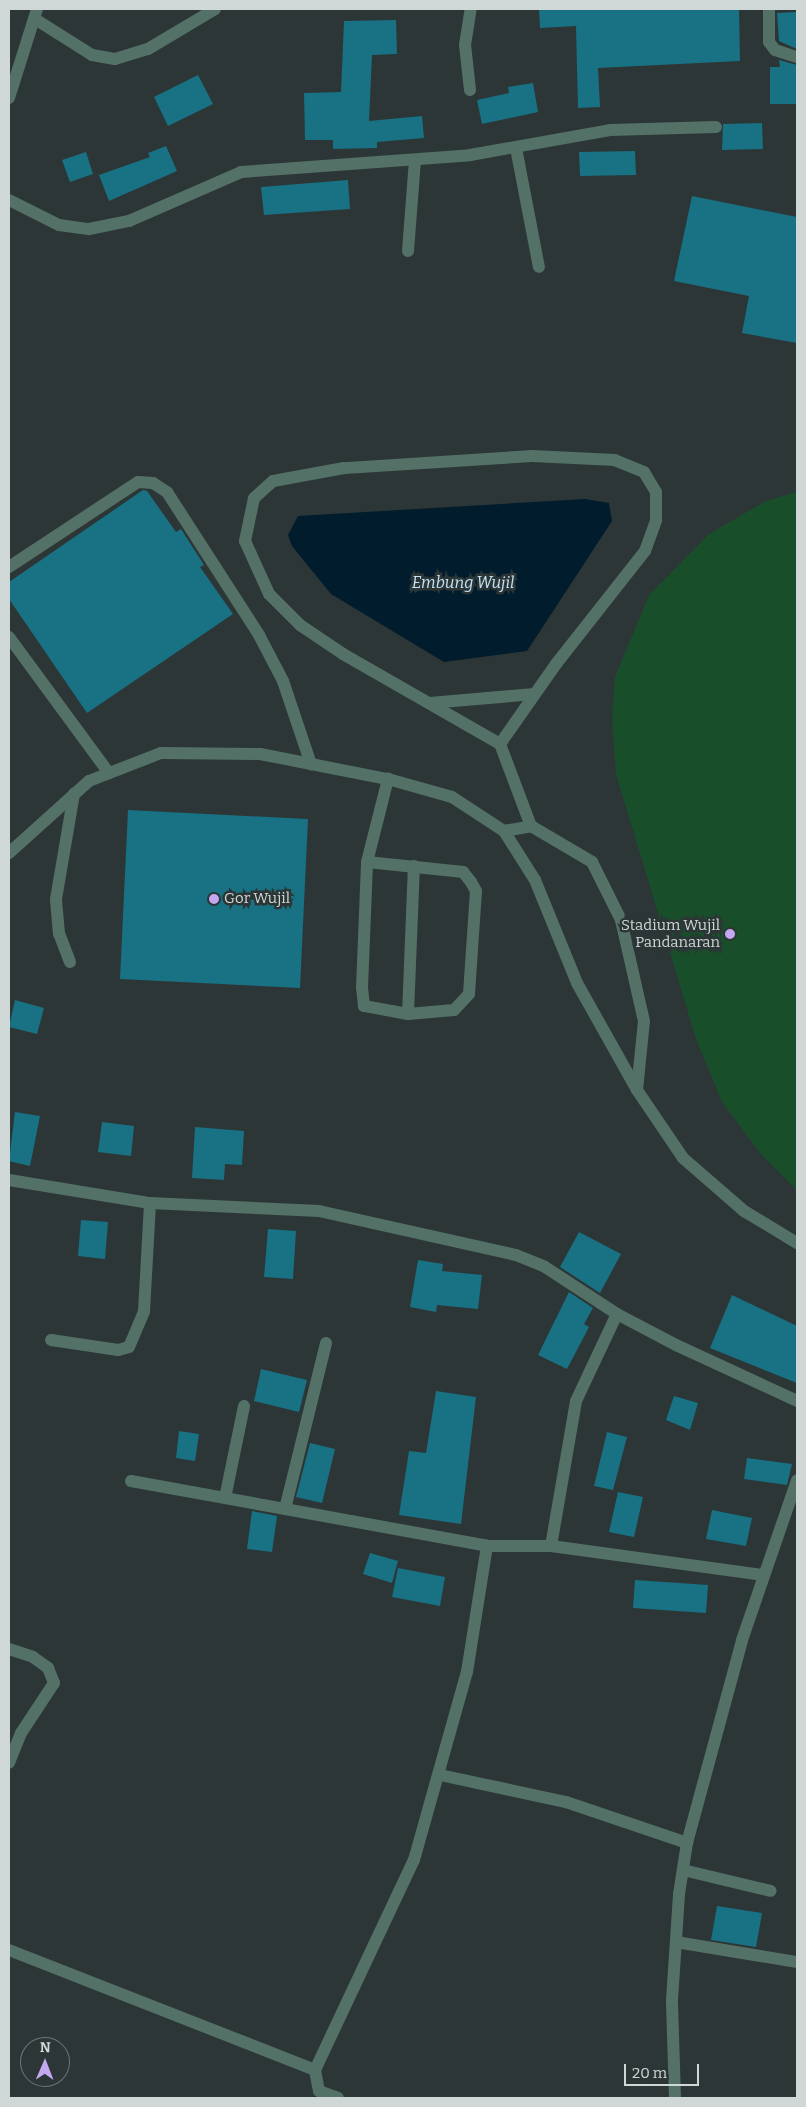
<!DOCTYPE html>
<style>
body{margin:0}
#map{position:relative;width:806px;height:2107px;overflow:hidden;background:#2c3636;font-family:Bitter,serif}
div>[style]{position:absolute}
.green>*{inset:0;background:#194e2b}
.water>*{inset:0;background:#001c2d}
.building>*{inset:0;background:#197184}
.minor>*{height:12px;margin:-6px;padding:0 6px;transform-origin:6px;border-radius:6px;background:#537167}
.dots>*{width:14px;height:14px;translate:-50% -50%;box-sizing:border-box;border:2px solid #2c3636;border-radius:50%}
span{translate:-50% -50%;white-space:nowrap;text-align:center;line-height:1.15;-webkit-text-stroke:5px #2c3636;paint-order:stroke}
.poi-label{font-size:15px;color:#d0d7d7}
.left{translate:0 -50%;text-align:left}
.right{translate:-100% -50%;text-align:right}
.water-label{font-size:16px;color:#c3e3f9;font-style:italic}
.frame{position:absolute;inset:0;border:10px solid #d0d7d7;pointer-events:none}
.north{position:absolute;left:20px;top:2037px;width:50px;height:50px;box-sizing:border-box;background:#2c3636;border:1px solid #6e7676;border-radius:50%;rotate:1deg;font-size:14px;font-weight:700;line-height:20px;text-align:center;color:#d0d7d7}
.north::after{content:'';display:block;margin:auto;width:18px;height:22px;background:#c4a7f1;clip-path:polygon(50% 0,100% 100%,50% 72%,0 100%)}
.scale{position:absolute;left:624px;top:2064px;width:75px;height:22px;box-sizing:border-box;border:2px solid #d0d7d7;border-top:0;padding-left:6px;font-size:15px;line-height:18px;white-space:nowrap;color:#d0d7d7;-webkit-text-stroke:4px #2c3636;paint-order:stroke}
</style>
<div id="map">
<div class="green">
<div style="clip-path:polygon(797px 492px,797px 1190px,760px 1153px,722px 1102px,696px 1039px,616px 774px,612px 720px,615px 677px,649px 595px,709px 534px,766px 501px)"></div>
</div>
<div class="water">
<div style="clip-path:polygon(585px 499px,609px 503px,612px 521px,527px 651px,444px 662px,331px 594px,292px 546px,288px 535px,298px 516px)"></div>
</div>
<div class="building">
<div style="clip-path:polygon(539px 9px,739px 9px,740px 61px,598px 68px,600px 107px,578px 108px,576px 26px,540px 28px)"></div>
<div style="clip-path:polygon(797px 12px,797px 49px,779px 41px,777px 13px)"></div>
<div style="clip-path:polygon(396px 20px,397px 54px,372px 55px,369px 121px,422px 116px,424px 138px,377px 142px,377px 148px,333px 149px,333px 140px,305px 140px,304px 93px,341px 92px,344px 21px)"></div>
<div style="clip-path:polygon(779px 60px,797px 65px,797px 104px,770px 104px,770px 67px,780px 67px)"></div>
<div style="clip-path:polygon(198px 75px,213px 104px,168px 126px,154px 97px)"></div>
<div style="clip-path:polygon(533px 83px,538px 112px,482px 124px,477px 100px,509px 93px,508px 87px)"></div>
<div style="clip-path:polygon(762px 123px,763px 149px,722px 150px,723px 124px)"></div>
<div style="clip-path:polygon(166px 146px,177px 171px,109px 201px,99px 175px,150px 157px,148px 153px)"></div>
<div style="clip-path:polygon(635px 151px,636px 175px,580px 176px,579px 152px)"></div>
<div style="clip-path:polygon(86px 152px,93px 174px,70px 182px,62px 160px)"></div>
<div style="clip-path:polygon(348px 180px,350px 209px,264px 215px,261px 187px)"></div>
<div style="clip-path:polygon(692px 196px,797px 217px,797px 343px,742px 333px,749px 296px,674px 281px)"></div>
<div style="clip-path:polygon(143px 490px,147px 491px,176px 532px,181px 529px,204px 565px,200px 567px,233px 614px,87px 713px,9px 599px,9px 582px)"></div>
<div style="clip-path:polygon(128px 810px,308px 819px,300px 988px,120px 979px)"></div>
<div style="clip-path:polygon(15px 1000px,44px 1008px,37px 1034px,9px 1027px)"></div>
<div style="clip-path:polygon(15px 1112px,40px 1116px,30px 1166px,9px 1161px)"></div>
<div style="clip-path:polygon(102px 1122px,134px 1126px,131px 1156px,98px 1152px)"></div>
<div style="clip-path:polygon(195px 1127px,244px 1131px,242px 1165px,225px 1164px,224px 1180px,192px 1178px)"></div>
<div style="clip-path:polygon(81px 1220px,108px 1222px,105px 1259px,78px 1256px)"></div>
<div style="clip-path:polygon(268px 1229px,296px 1231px,293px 1279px,264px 1277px)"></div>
<div style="clip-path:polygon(579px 1232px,621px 1254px,600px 1293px,560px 1267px)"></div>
<div style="clip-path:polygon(418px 1260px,443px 1264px,442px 1271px,482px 1275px,478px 1309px,437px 1305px,436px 1312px,410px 1307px)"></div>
<div style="clip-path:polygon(569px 1292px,593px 1308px,584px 1324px,589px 1327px,567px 1369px,538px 1355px)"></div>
<div style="clip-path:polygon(732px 1295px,797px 1326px,797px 1383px,710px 1348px)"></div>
<div style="clip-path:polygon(261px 1369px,307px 1380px,299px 1412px,254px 1401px)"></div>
<div style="clip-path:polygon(436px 1391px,476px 1397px,461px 1524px,399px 1515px,409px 1451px,426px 1453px)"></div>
<div style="clip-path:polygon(674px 1396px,698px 1403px,690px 1430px,666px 1420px)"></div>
<div style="clip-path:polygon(179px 1431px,199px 1434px,195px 1461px,176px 1458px)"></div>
<div style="clip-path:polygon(607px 1432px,627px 1437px,613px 1490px,594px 1486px)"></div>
<div style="clip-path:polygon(310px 1443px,335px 1449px,322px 1503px,296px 1497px)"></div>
<div style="clip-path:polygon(747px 1458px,792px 1464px,787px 1485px,744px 1479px)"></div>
<div style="clip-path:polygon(618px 1492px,643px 1497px,634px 1537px,609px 1532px)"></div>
<div style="clip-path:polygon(712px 1510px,752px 1518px,746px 1546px,706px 1539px)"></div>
<div style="clip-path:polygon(252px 1511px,277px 1516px,272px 1552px,247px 1549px)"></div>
<div style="clip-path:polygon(370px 1553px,398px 1561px,392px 1583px,363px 1574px)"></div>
<div style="clip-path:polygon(398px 1568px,445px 1577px,440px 1606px,392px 1597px)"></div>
<div style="clip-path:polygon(635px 1580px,708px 1585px,706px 1613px,633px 1608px)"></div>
<div style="clip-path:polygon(717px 1906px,762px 1913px,756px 1947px,711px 1940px)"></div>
</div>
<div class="minor">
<div style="left:769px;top:9px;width:33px;rotate:90deg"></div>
<div style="left:769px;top:42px;width:10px;rotate:53deg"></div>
<div style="left:775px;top:50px;width:23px;rotate:18deg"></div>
<div style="left:35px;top:19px;width:67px;rotate:32.3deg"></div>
<div style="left:92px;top:55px;width:23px;rotate:10deg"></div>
<div style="left:115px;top:59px;width:34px;rotate:-17deg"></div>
<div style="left:148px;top:49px;width:78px;rotate:-30.8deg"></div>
<div style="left:470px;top:90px;width:45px;rotate:-96.3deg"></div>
<div style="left:465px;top:45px;width:36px;rotate:-81deg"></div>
<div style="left:9px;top:98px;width:93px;rotate:-72.5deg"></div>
<div style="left:516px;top:148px;width:121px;rotate:79.1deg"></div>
<div style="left:9px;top:200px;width:56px;rotate:26.6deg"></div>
<div style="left:59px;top:225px;width:30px;rotate:8deg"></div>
<div style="left:89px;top:229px;width:41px;rotate:-11.3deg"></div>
<div style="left:129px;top:221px;width:122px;rotate:-23.6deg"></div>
<div style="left:241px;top:172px;width:230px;rotate:-4.2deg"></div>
<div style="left:470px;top:155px;width:142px;rotate:-10.1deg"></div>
<div style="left:610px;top:130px;width:106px;rotate:-1.6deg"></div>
<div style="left:408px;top:251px;width:91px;rotate:-85.6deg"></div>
<div style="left:9px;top:567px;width:154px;rotate:-33.4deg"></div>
<div style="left:138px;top:482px;width:15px;rotate:4deg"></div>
<div style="left:153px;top:483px;width:17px;rotate:33deg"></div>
<div style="left:167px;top:492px;width:170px;rotate:57.2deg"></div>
<div style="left:259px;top:635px;width:52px;rotate:62.4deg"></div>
<div style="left:283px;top:681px;width:88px;rotate:71.4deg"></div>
<div style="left:9px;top:637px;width:169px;rotate:53.7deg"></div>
<div style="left:430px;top:703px;width:105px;rotate:-4.9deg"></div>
<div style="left:500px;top:744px;width:98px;rotate:-55deg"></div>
<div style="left:556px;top:664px;width:144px;rotate:-51.8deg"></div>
<div style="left:645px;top:551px;width:33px;rotate:-70deg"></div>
<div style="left:656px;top:520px;width:28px;rotate:-90deg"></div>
<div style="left:656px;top:492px;width:23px;rotate:-121deg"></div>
<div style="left:644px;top:472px;width:31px;rotate:-158deg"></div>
<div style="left:615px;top:460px;width:83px;rotate:-177.2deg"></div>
<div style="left:532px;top:456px;width:188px;rotate:176.3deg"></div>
<div style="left:344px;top:468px;width:72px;rotate:169.6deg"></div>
<div style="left:273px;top:481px;width:25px;rotate:138deg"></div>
<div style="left:254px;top:498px;width:44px;rotate:101.8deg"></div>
<div style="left:245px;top:541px;width:58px;rotate:65.6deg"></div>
<div style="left:269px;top:594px;width:44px;rotate:45deg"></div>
<div style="left:300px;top:625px;width:52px;rotate:34deg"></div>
<div style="left:343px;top:654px;width:181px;rotate:29.8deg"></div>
<div style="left:500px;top:744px;width:88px;rotate:69.3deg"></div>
<div style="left:531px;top:826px;width:71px;rotate:30.5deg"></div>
<div style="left:592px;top:862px;width:65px;rotate:63.4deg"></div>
<div style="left:621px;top:920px;width:104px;rotate:77.2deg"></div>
<div style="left:644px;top:1021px;width:69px;rotate:95.8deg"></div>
<div style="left:504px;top:831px;width:27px;rotate:-10deg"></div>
<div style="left:9px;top:853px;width:108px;rotate:-42deg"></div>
<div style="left:89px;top:781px;width:77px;rotate:-21.3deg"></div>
<div style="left:161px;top:753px;width:99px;rotate:0.6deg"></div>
<div style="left:260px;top:754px;width:130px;rotate:11.1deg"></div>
<div style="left:388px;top:779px;width:66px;rotate:15.7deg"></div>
<div style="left:452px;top:797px;width:62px;rotate:33.2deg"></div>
<div style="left:504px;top:831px;width:58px;rotate:57.7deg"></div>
<div style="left:535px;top:880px;width:111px;rotate:67.8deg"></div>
<div style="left:577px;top:983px;width:123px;rotate:60.7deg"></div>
<div style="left:637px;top:1090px;width:82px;rotate:55.9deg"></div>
<div style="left:683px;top:1158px;width:81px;rotate:41deg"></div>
<div style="left:744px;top:1211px;width:62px;rotate:31.1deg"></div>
<div style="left:367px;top:862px;width:97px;rotate:5.9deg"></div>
<div style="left:463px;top:872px;width:13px;rotate:51deg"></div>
<div style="left:471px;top:882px;width:10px;rotate:61deg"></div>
<div style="left:476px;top:891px;width:103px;rotate:93.9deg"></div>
<div style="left:469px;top:994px;width:22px;rotate:133deg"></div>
<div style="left:454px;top:1010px;width:46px;rotate:175deg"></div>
<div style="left:408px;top:1014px;width:45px;rotate:-169.7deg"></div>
<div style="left:364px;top:1006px;width:18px;rotate:-96deg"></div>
<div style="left:362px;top:988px;width:126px;rotate:-87.7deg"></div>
<div style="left:367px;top:862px;width:86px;rotate:-75.8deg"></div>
<div style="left:70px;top:962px;width:30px;rotate:-111deg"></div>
<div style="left:59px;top:934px;width:35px;rotate:-95deg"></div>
<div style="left:56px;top:899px;width:107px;rotate:-80.3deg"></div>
<div style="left:408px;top:1014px;width:148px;rotate:-87.7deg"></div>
<div style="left:9px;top:1180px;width:143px;rotate:9.3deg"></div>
<div style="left:150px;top:1203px;width:169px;rotate:2.7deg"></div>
<div style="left:319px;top:1211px;width:202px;rotate:12.6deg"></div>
<div style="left:516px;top:1255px;width:31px;rotate:22deg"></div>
<div style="left:545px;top:1267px;width:86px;rotate:33.1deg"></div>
<div style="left:617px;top:1314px;width:67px;rotate:27.7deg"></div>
<div style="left:676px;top:1345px;width:133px;rotate:24.8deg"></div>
<div style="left:51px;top:1340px;width:68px;rotate:8.5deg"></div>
<div style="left:118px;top:1350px;width:11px;rotate:-15deg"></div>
<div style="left:129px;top:1347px;width:39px;rotate:-67deg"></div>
<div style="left:144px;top:1311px;width:108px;rotate:-86.8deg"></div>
<div style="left:131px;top:1481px;width:362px;rotate:10.3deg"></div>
<div style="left:225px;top:1498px;width:94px;rotate:-78.3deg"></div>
<div style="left:285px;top:1509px;width:171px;rotate:-76.1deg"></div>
<div style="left:551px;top:1546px;width:147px;rotate:-80.2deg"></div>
<div style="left:576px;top:1401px;width:96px;rotate:-64.8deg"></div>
<div style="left:9px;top:1649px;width:25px;rotate:18deg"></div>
<div style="left:33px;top:1657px;width:19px;rotate:36deg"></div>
<div style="left:48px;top:1668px;width:16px;rotate:68deg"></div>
<div style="left:54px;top:1683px;width:60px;rotate:123.4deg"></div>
<div style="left:21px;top:1733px;width:32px;rotate:112deg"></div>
<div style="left:440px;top:1775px;width:129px;rotate:12.1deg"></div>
<div style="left:566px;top:1802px;width:128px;rotate:18.7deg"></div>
<div style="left:683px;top:1870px;width:90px;rotate:13.4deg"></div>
<div style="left:676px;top:1942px;width:123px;rotate:9.4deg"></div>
<div style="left:9px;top:1950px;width:329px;rotate:21.4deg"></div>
<div style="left:338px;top:2098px;width:20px;rotate:-160deg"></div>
<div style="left:319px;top:2091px;width:21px;rotate:-101deg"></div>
<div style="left:315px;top:2070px;width:232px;rotate:-64.8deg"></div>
<div style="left:414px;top:1860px;width:195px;rotate:-74.3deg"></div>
<div style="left:467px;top:1672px;width:128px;rotate:-81deg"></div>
<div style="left:487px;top:1546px;width:64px"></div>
<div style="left:551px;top:1546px;width:213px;rotate:7.8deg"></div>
<div style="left:675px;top:2098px;width:98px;rotate:-91.8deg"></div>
<div style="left:672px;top:2000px;width:106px;rotate:-86.2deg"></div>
<div style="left:679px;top:1894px;width:52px;rotate:-81.1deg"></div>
<div style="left:687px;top:1843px;width:210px;rotate:-74.8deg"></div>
<div style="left:742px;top:1640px;width:169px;rotate:-71deg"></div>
</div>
<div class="dots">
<div style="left:214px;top:899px;background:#c4a7f1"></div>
<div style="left:730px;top:934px;background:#c4a7f1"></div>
</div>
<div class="poi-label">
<span class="left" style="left:224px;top:899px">Gor Wujil</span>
<span class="right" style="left:720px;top:934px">Stadium Wujil<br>Pandanaran</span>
</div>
<div class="water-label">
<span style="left:463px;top:583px">Embung Wujil</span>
</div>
<div class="frame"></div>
<div class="north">N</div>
<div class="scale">20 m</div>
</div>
